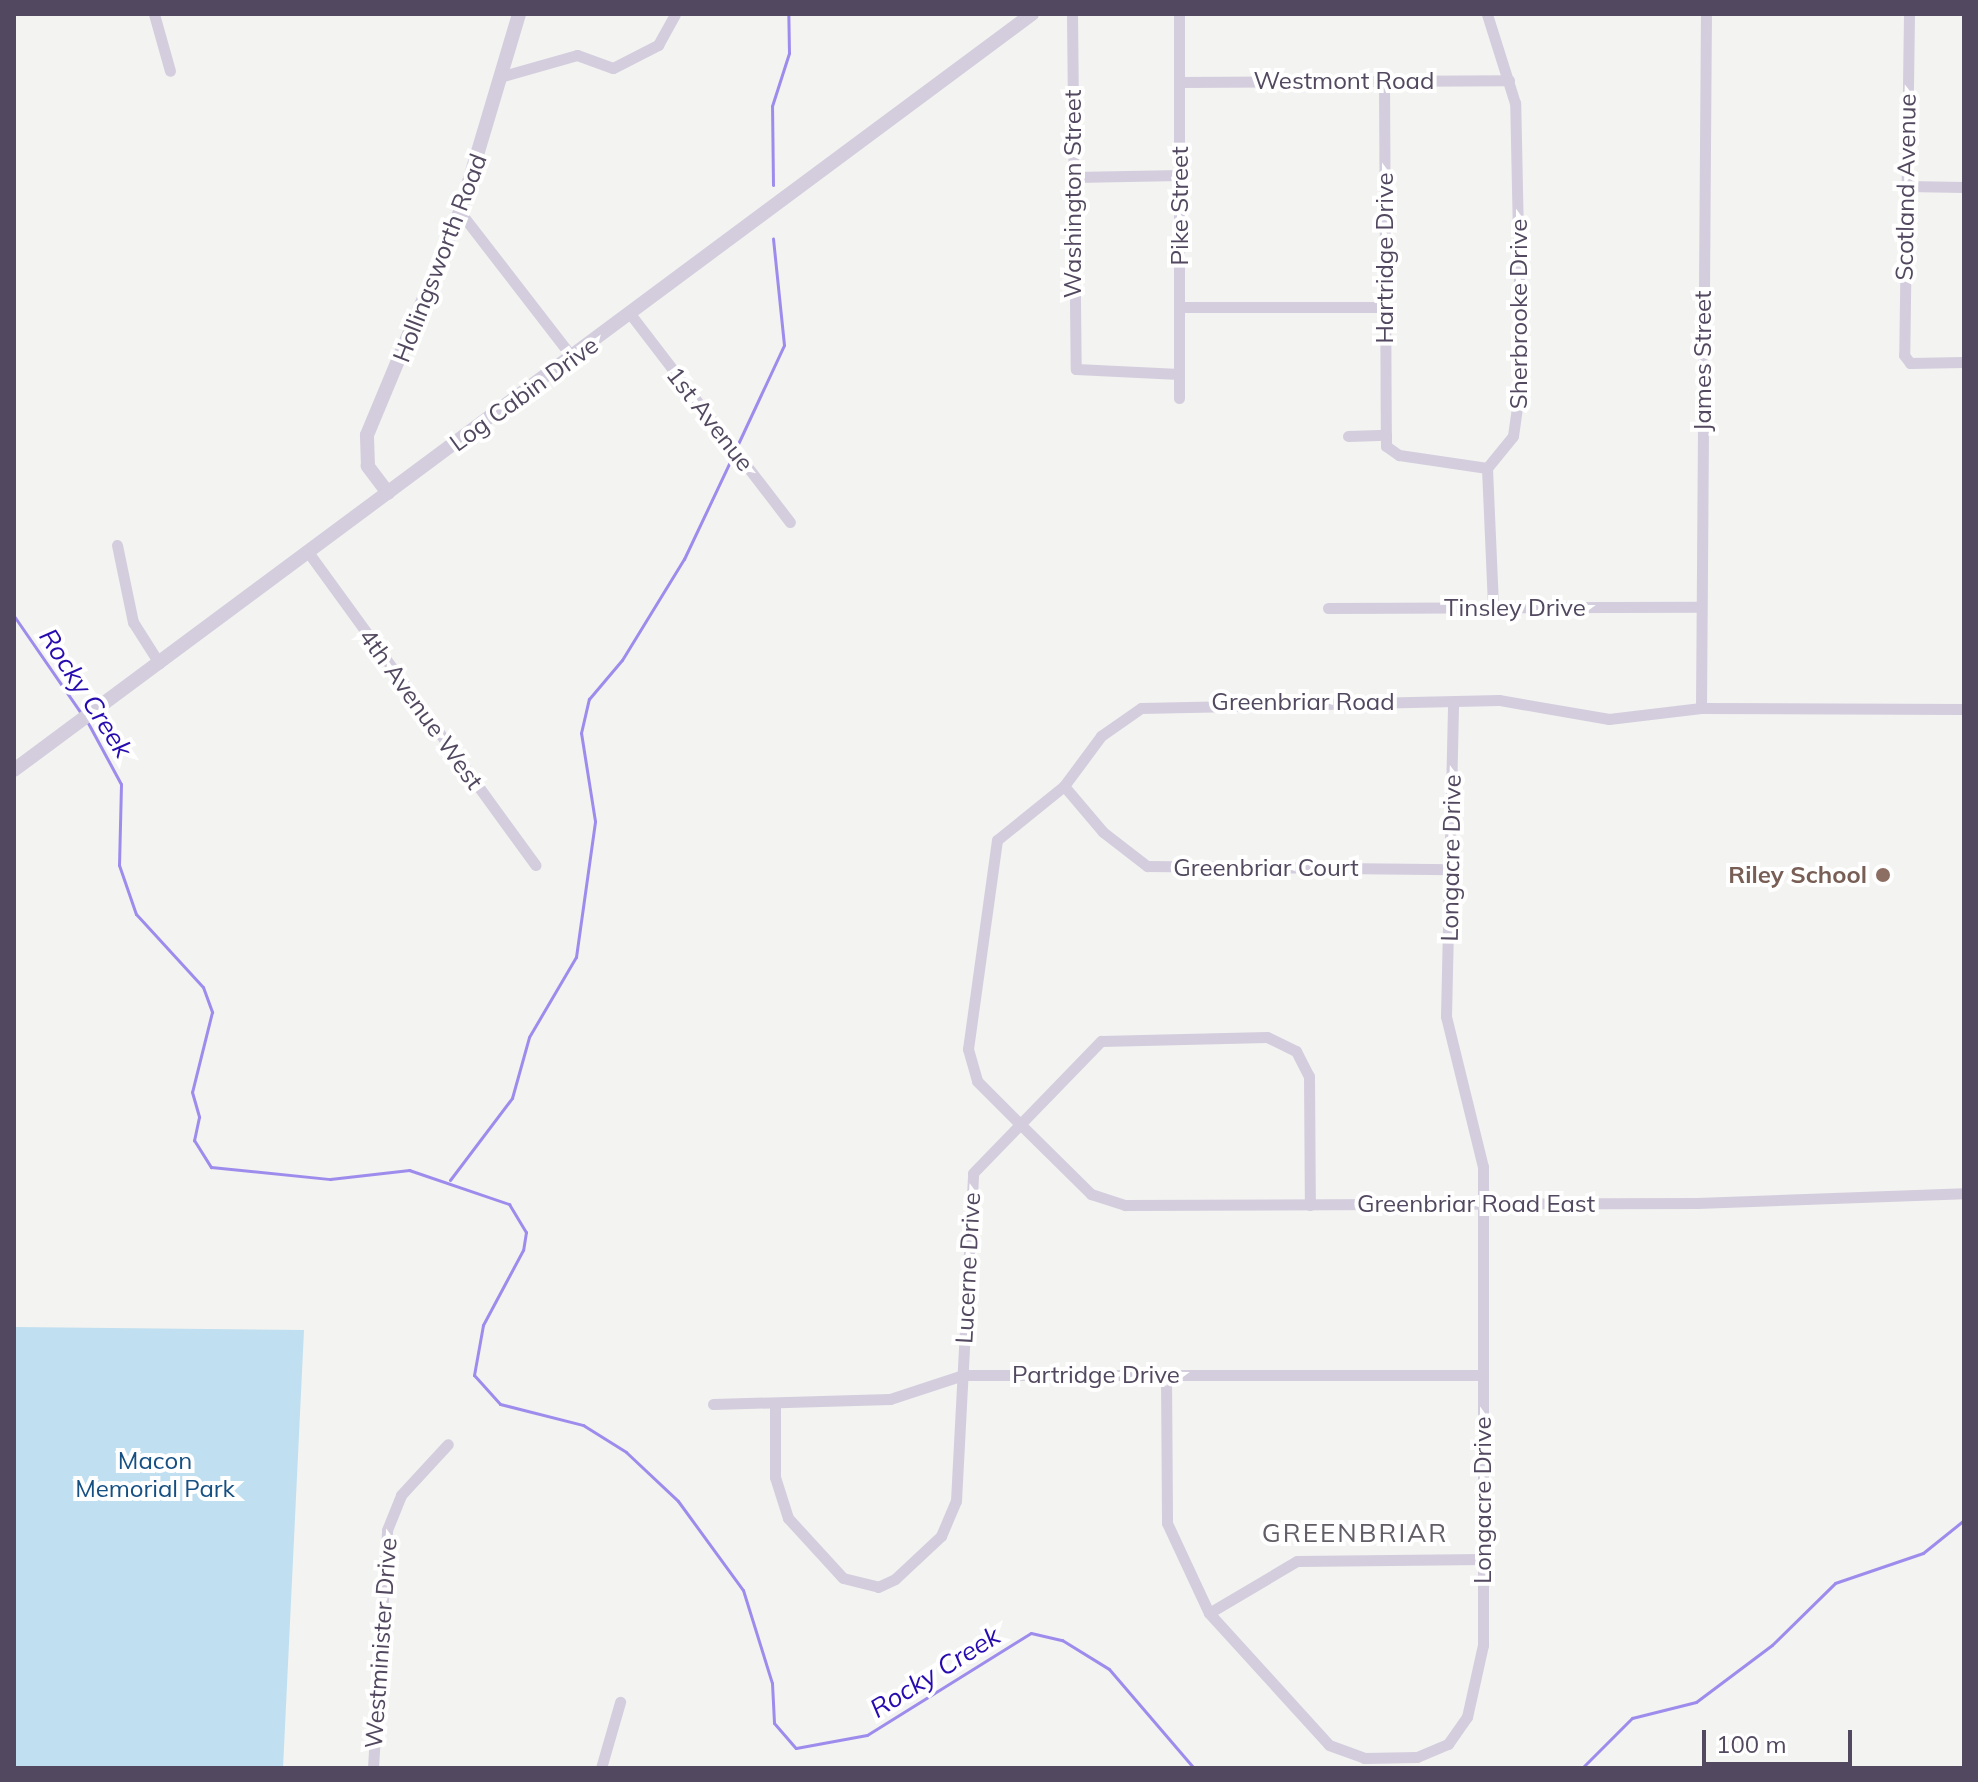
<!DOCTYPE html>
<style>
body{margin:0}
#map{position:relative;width:1978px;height:1782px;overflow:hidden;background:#f3f3f1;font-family:Mulish,sans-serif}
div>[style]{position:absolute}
.green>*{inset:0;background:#c0dff0}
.stream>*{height:3px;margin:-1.5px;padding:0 1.5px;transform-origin:1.5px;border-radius:1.5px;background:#9e8ced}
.minor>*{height:11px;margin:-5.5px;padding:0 5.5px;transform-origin:5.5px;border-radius:5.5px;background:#d4cddd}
.tertiary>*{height:14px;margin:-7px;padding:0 7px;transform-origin:7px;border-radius:7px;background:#d4cddd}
.dots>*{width:22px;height:22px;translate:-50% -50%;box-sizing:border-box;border:4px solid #fff;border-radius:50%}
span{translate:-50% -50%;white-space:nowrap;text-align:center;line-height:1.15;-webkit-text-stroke:8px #fff;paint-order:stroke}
.street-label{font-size:24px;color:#52485f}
.education-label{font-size:24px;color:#785e54;font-weight:700}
.right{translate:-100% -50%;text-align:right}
.park-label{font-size:24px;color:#164f82}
.water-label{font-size:26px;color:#280baf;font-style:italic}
.neighbourhood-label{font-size:26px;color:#625d66;letter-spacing:2px}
.frame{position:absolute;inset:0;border:16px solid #52485f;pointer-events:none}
.scale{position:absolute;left:1702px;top:1730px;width:150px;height:36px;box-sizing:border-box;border:4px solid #52485f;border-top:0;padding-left:10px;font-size:24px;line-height:28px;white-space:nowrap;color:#52485f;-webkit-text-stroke:6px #fff;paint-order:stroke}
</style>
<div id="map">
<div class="green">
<div style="clip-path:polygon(14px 1327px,304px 1330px,283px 1768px,14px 1768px)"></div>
</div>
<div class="stream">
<div style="left:773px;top:185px;width:79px;rotate:-90.7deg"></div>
<div style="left:772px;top:106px;width:56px;rotate:-72.2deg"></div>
<div style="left:789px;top:53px;width:39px;rotate:-91deg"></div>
<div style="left:737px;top:446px;width:111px;rotate:-65deg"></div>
<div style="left:784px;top:345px;width:107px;rotate:-95.9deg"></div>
<div style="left:14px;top:616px;width:118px;rotate:55.4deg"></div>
<div style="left:88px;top:723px;width:69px;rotate:61.6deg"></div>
<div style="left:121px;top:784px;width:81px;rotate:91.4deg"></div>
<div style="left:119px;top:865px;width:52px;rotate:70.9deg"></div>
<div style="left:136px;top:914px;width:99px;rotate:47.5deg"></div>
<div style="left:203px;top:987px;width:27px;rotate:70deg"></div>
<div style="left:212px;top:1012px;width:82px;rotate:104deg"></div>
<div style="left:192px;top:1092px;width:26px;rotate:74deg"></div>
<div style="left:199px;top:1117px;width:24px;rotate:102deg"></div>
<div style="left:194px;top:1140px;width:32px;rotate:58deg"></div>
<div style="left:211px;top:1167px;width:120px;rotate:5.8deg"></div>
<div style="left:330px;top:1179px;width:80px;rotate:-6.5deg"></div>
<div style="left:409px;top:1170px;width:106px;rotate:18.8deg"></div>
<div style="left:509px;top:1204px;width:33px;rotate:59deg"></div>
<div style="left:526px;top:1232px;width:18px;rotate:99deg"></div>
<div style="left:523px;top:1250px;width:85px;rotate:118.1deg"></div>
<div style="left:483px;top:1325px;width:51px;rotate:100.2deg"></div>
<div style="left:474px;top:1375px;width:39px;rotate:48deg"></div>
<div style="left:500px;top:1404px;width:86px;rotate:14.2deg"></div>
<div style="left:583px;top:1425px;width:51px;rotate:32.1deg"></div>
<div style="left:626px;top:1452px;width:71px;rotate:43.3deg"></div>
<div style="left:678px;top:1501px;width:110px;rotate:53.9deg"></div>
<div style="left:743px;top:1590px;width:97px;rotate:72.7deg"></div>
<div style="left:772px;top:1683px;width:40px;rotate:87.1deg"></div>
<div style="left:774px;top:1723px;width:33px;rotate:49deg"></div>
<div style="left:796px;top:1748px;width:72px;rotate:-10.4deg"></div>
<div style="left:867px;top:1735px;width:193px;rotate:-31.9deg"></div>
<div style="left:1031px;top:1633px;width:32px;rotate:13deg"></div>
<div style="left:1062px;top:1640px;width:55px;rotate:31.7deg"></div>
<div style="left:1109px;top:1669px;width:130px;rotate:49.4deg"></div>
<div style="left:450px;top:1180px;width:103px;rotate:-52.9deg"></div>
<div style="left:512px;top:1098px;width:63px;rotate:-74.4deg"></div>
<div style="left:529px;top:1037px;width:93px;rotate:-59.6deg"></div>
<div style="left:576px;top:957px;width:137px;rotate:-82deg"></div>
<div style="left:595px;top:821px;width:89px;rotate:-99deg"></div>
<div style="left:581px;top:733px;width:35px;rotate:-77deg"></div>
<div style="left:589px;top:699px;width:51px;rotate:-49.8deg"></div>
<div style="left:622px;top:660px;width:119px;rotate:-58.5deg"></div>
<div style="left:684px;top:559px;width:117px;rotate:-64.7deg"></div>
<div style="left:1582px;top:1768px;width:71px;rotate:-45deg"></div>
<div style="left:1632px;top:1718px;width:66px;rotate:-14deg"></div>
<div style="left:1696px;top:1702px;width:95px;rotate:-36.9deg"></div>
<div style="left:1772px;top:1645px;width:88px;rotate:-44.5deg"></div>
<div style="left:1835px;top:1583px;width:93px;rotate:-18.8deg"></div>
<div style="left:1923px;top:1553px;width:53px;rotate:-38.8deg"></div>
</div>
<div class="minor">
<div style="left:154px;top:14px;width:59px;rotate:74.3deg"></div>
<div style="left:1072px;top:14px;width:355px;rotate:89.4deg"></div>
<div style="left:1076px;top:369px;width:103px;rotate:2.8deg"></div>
<div style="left:1909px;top:14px;width:341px;rotate:90.8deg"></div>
<div style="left:1904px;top:355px;width:10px;rotate:53deg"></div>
<div style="left:1910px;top:363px;width:54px;rotate:-1.1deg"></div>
<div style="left:503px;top:76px;width:77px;rotate:-15.8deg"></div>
<div style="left:577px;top:55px;width:38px;rotate:20deg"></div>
<div style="left:613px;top:68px;width:51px;rotate:-27.1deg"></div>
<div style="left:658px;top:45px;width:35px;rotate:-61deg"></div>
<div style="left:1384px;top:81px;width:354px;rotate:89.7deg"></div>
<div style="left:1180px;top:82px;width:329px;rotate:-0.3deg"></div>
<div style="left:1074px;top:177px;width:106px;rotate:-1.1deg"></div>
<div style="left:1906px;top:186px;width:58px;rotate:1deg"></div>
<div style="left:460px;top:212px;width:185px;rotate:52.3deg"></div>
<div style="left:1179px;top:307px;width:206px"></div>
<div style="left:631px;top:315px;width:261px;rotate:52.5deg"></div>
<div style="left:1179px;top:398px;width:384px;rotate:-90deg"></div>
<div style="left:1348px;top:436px;width:38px;rotate:-2deg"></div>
<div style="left:1386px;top:435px;width:11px;rotate:90deg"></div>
<div style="left:1386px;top:446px;width:16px;rotate:35deg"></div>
<div style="left:1399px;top:455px;width:89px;rotate:8.4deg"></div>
<div style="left:1487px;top:468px;width:41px;rotate:-50.9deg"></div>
<div style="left:1513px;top:436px;width:58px;rotate:-82deg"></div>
<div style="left:1521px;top:379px;width:276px;rotate:-91.2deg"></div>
<div style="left:1515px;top:103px;width:93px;rotate:-107.5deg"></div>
<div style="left:1487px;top:468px;width:140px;rotate:87.5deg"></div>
<div style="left:117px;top:545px;width:79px;rotate:78.3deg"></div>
<div style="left:133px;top:622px;width:49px;rotate:57.6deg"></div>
<div style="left:308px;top:552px;width:387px;rotate:54deg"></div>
<div style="left:1328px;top:608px;width:373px;rotate:-0.2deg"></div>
<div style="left:1701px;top:708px;width:694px;rotate:-89.59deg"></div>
<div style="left:1964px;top:709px;width:263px;rotate:-179.8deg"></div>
<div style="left:1701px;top:708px;width:93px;rotate:173.2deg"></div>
<div style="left:1609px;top:719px;width:112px;rotate:-170.2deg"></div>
<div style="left:1499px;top:700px;width:358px;rotate:178.7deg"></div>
<div style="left:1141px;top:708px;width:49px;rotate:145deg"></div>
<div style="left:1101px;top:736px;width:62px;rotate:126.5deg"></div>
<div style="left:1064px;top:786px;width:86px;rotate:141.1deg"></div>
<div style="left:997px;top:840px;width:211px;rotate:97.9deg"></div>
<div style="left:968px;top:1049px;width:33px;rotate:74deg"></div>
<div style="left:977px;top:1081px;width:58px;rotate:45deg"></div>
<div style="left:1018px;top:1122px;width:103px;rotate:44.6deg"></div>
<div style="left:1091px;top:1194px;width:36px;rotate:18deg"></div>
<div style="left:1125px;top:1205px;width:572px;rotate:-0.2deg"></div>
<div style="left:1697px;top:1203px;width:267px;rotate:-2.1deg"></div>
<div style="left:1064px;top:786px;width:60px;rotate:49.7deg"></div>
<div style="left:1103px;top:832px;width:56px;rotate:37.7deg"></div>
<div style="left:1147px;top:866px;width:306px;rotate:0.6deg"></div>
<div style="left:1166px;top:1375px;width:148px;rotate:89.6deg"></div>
<div style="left:1167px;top:1523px;width:99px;rotate:65deg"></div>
<div style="left:1209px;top:1613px;width:178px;rotate:47.7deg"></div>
<div style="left:1329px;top:1745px;width:37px;rotate:20deg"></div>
<div style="left:1364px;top:1758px;width:53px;rotate:-1.1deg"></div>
<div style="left:1417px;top:1757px;width:34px;rotate:-23deg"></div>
<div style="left:1448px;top:1744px;width:33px;rotate:-55deg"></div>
<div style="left:1467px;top:1717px;width:74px;rotate:-77.5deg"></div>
<div style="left:1483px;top:1645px;width:478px;rotate:-90deg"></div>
<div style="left:1483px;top:1167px;width:155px;rotate:-103.8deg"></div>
<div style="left:1446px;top:1016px;width:314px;rotate:-88.7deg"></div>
<div style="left:775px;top:1403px;width:74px;rotate:90deg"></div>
<div style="left:775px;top:1477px;width:43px;rotate:72.4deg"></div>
<div style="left:788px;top:1518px;width:81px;rotate:47.5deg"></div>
<div style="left:843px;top:1578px;width:36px;rotate:14deg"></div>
<div style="left:878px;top:1587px;width:19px;rotate:-25deg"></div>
<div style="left:895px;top:1579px;width:63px;rotate:-43.1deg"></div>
<div style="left:941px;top:1536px;width:38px;rotate:-67deg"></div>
<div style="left:956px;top:1501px;width:328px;rotate:-87deg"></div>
<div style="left:973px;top:1173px;width:184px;rotate:-45.9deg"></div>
<div style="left:1101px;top:1041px;width:166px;rotate:-1.4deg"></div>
<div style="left:1267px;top:1037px;width:32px;rotate:26deg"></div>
<div style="left:1296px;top:1051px;width:28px;rotate:63deg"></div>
<div style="left:1309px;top:1076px;width:129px;rotate:89.6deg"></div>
<div style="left:713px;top:1404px;width:177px;rotate:-1.6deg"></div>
<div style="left:890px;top:1399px;width:77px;rotate:-18.2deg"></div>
<div style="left:963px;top:1375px;width:520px"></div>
<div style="left:1209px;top:1613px;width:102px;rotate:-30.6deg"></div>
<div style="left:1297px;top:1561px;width:186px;rotate:-0.6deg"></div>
<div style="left:373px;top:1768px;width:238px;rotate:-86.6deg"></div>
<div style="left:387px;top:1530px;width:38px;rotate:-68deg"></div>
<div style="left:401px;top:1495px;width:69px;rotate:-47.3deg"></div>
<div style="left:601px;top:1768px;width:69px;rotate:-73.9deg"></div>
</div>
<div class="tertiary">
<div style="left:388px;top:493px;width:34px;rotate:-127deg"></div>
<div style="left:368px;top:466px;width:31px;rotate:-92deg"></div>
<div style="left:367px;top:435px;width:242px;rotate:-67.4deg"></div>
<div style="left:460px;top:212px;width:207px;rotate:-73.4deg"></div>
<div style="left:14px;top:770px;width:1268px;rotate:-36.6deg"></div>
</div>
<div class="dots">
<div style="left:1883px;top:875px;background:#8d6e63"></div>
</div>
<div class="street-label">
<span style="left:1344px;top:81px">Westmont Road</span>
<span style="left:1906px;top:187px;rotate:-89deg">Scotland Avenue</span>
<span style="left:1073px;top:194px;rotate:-90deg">Washington Street</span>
<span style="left:1180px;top:206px;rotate:-90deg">Pike Street</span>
<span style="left:440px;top:258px;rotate:-69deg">Hollingsworth Road</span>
<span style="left:1385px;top:258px;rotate:-90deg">Hartridge Drive</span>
<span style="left:1519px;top:314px;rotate:-90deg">Sherbrooke Drive</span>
<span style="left:1703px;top:361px;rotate:-90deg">James Street</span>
<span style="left:524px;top:394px;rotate:-36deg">Log Cabin Drive</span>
<span style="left:710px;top:419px;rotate:52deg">1st Avenue</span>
<span style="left:1515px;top:608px">Tinsley Drive</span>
<span style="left:1303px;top:702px">Greenbriar Road</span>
<span style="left:421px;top:709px;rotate:54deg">4th Avenue West</span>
<span style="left:1451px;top:858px;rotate:-89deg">Longacre Drive</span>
<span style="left:1266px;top:868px">Greenbriar Court</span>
<span style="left:1476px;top:1204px">Greenbriar Road East</span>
<span style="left:968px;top:1268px;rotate:-87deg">Lucerne Drive</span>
<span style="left:1096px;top:1375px">Partridge Drive</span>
<span style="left:1483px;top:1500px;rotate:-90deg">Longacre Drive</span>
<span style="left:381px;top:1643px;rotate:-86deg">Westminister Drive</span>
</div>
<div class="education-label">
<span class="right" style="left:1867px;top:875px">Riley School</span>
</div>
<div class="park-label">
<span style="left:155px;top:1475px">Macon<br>Memorial Park</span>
</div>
<div class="water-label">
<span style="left:86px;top:693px;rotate:57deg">Rocky Creek</span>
<span style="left:935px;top:1672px;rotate:-32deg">Rocky Creek</span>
</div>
<div class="neighbourhood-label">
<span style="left:1355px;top:1533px">GREENBRIAR</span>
</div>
<div class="frame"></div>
<div class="scale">100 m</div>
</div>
